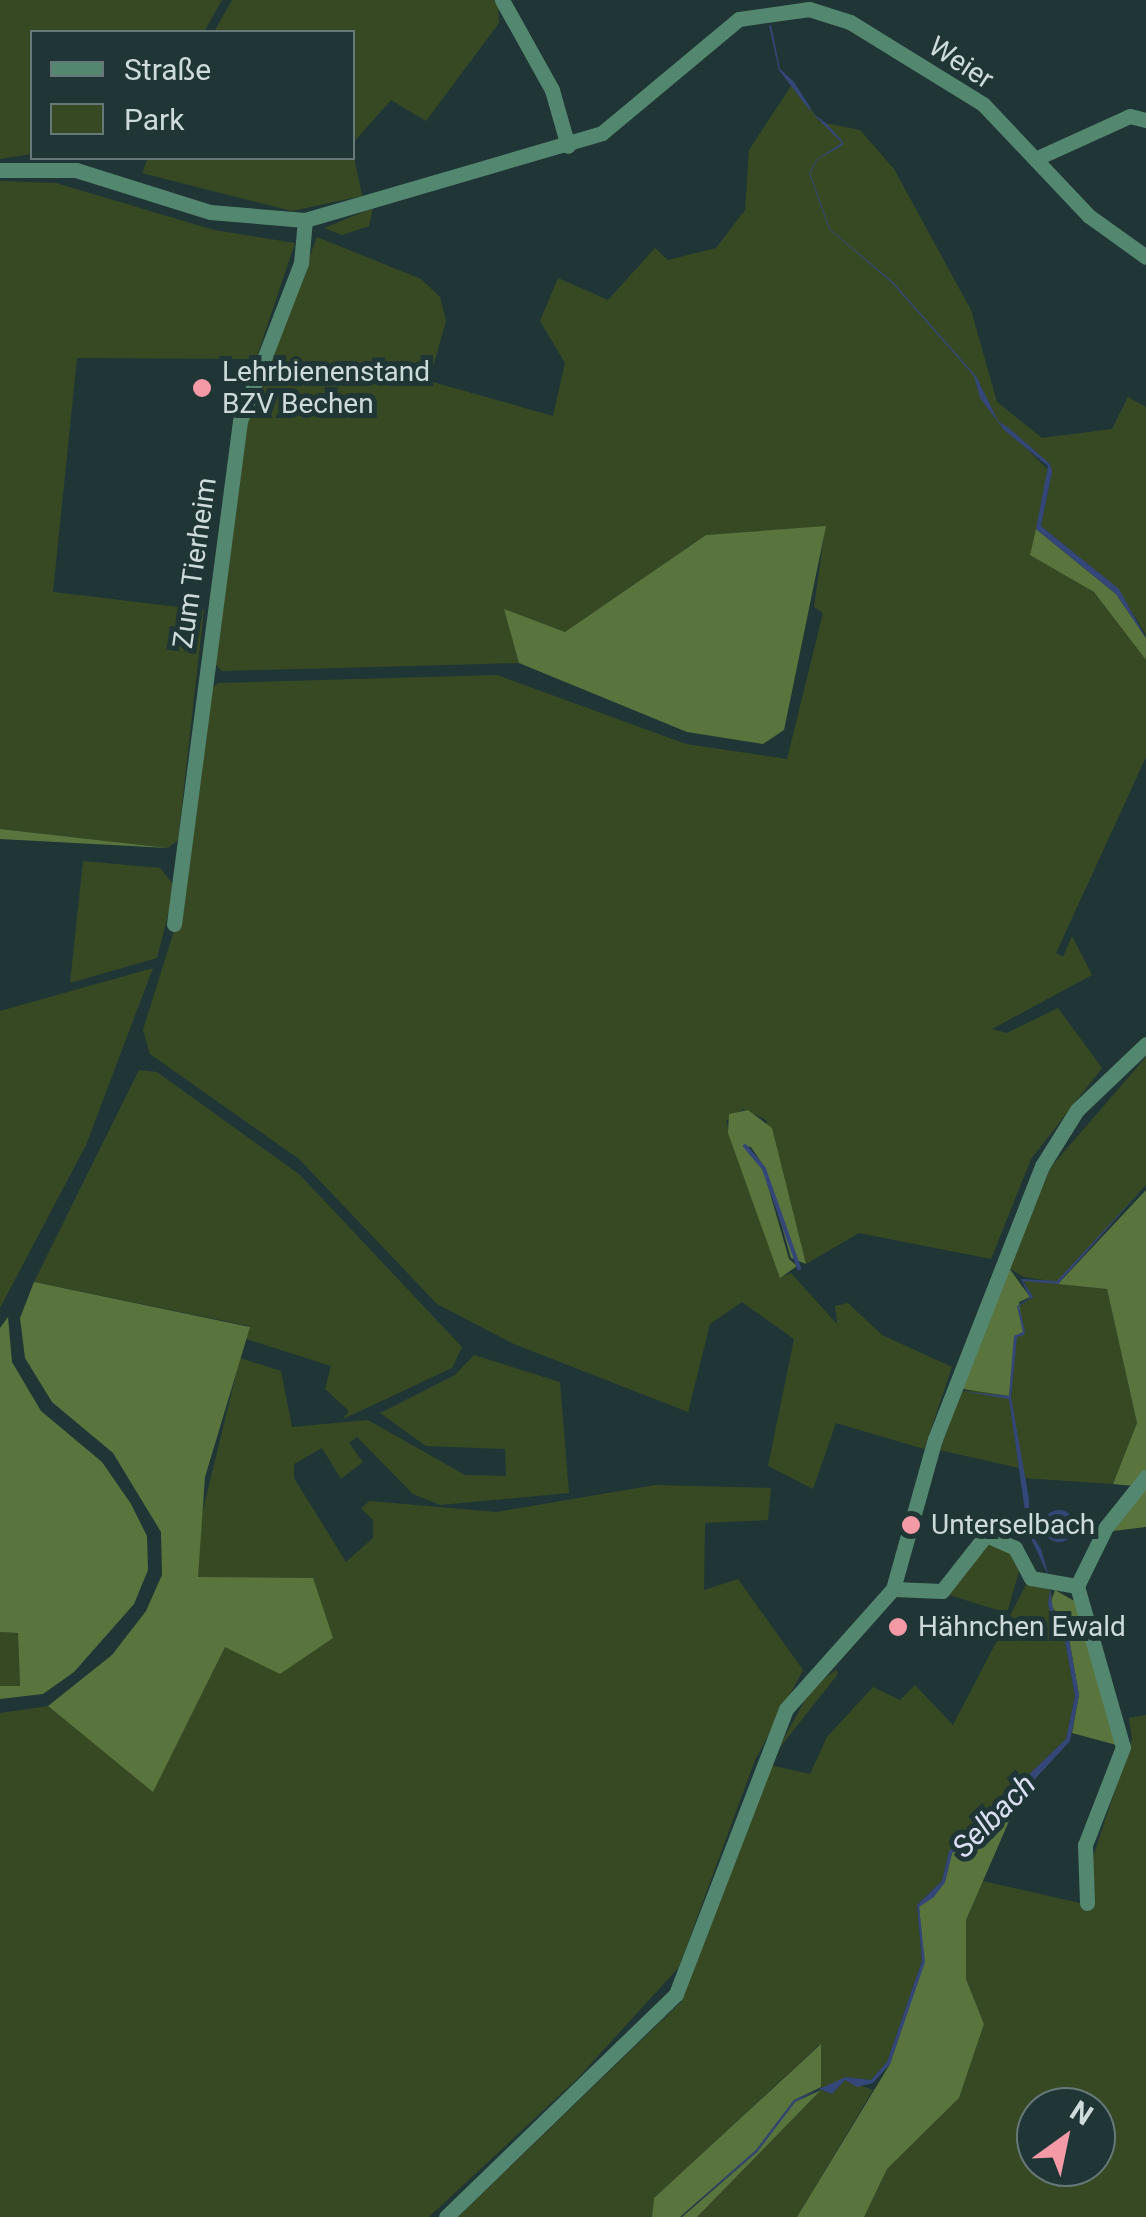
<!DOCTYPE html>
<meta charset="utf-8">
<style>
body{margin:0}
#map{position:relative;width:1146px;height:2217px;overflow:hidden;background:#203636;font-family:Roboto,sans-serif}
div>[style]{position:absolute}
.green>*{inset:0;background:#374923}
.forest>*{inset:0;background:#5a743d}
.water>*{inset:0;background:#354778}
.round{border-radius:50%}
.stream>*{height:4px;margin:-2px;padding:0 2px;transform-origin:2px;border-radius:2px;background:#354778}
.minor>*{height:15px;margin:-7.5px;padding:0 7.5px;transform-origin:7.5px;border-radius:7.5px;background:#548770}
.dots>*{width:28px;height:28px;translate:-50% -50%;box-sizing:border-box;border:5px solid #203636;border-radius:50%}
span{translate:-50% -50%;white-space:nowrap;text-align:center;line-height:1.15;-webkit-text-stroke:10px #203636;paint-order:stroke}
.street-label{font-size:28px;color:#cedbdb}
.poi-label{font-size:28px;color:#cedbdb}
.left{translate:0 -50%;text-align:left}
.water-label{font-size:30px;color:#d9dff0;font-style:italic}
.legend{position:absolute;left:30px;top:30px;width:325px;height:130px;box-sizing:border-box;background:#203636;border:2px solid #667878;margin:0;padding:12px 18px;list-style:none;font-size:30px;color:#cedbdb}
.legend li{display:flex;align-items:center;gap:20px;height:50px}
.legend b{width:50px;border:2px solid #667878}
.north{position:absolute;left:1016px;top:2087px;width:100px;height:100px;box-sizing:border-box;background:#203636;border:2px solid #667878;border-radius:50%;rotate:33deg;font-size:28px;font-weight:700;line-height:40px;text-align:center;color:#cedbdb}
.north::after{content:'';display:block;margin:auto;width:35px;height:45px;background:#f49aa6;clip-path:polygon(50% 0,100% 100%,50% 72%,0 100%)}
</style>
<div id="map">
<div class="green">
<div style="clip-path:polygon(0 0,222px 0,204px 32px,32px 32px,32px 154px,0 159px)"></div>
<div style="clip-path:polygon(232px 0,498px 0,499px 23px,426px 121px,391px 100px,353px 143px,352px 32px,214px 32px)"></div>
<div style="clip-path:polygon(793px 83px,820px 122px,860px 130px,894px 169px,971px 310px,997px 402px,1042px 438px,1112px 429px,1128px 397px,1146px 407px,1146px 635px,1118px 589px,1041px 526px,1052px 472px,1050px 464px,1014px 436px,1050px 472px,1031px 555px,1094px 592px,1146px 660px,1146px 757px,1056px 953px,1063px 957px,1072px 936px,1092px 975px,992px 1029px,1007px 1033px,1058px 1008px,1102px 1068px,1031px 1159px,991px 1259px,859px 1233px,806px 1264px,766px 1120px,743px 1109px,726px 1121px,780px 1277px,791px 1273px,837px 1324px,835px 1306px,848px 1303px,882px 1335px,952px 1367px,924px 1449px,836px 1423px,813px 1489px,768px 1466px,794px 1339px,742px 1302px,710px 1324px,688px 1412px,514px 1344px,437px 1304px,299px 1159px,150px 1054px,143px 1030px,182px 905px,206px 694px,218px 683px,497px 675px,686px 744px,787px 759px,823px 613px,814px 607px,825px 527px,706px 535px,565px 632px,505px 610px,519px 663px,222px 671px,210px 659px,245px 427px,317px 237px,421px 279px,440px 297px,446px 321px,429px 381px,553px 416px,565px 363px,540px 321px,558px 278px,608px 300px,655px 248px,668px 260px,716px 248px,745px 210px,749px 150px)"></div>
<div style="clip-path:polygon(353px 151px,362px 196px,292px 211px,142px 173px,148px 158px)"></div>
<div style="clip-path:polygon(0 181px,56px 183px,214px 230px,295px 243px,256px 359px,77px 358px,53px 592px,204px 610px,178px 840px,168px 848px,0 829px)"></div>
<div style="clip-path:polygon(373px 208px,369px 226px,342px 235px,324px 228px)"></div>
<div style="clip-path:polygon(83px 861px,160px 868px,173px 884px,171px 903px,157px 958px,70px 983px)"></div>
<div style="clip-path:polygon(153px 968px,86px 1145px,0 1308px,0 1011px)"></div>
<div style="clip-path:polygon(1146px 1057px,1146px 1185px,1057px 1282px,1024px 1277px,1009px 1268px,1050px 1168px)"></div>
<div style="clip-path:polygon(139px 1070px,157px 1072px,300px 1175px,462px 1347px,452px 1368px,343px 1419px,349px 1411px,325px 1389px,331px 1366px,246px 1339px,249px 1326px,34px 1282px)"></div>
<div style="clip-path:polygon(1023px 1280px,1107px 1289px,1137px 1423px,1113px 1484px,1023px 1478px,1011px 1397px,1019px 1306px,1033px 1297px)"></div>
<div style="clip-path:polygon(474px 1355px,560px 1382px,569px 1493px,440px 1505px,413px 1494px,357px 1437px,349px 1443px,363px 1462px,341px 1479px,322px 1448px,294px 1464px,294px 1478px,346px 1562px,373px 1538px,373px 1520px,361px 1508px,370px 1501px,496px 1512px,655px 1485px,771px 1488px,768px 1520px,705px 1523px,704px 1590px,738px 1579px,803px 1670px,755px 1760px,679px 1967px,577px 2079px,429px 2217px,0 2217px,0 1713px,48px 1706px,153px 1791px,241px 1581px,198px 1578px,198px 1530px,240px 1358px,281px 1371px,292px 1427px,368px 1420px,465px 1475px,506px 1476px,505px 1449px,426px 1446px,380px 1413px,455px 1375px)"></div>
<div style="clip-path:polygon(989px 1390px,1009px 1399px,1019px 1468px,939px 1450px,962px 1391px)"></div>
<div style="clip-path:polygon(988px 1541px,1010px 1551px,1019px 1571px,1007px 1613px,946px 1594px)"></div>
<div style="clip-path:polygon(1027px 1583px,1050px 1590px,1062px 1624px,1075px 1696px,1066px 1739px,949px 1851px,942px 1881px,917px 1905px,922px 1961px,887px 2062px,871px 2080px,845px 2077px,831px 2091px,821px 2087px,819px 2045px,654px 2198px,652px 2217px,458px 2217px,681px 2002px,770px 1765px,810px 1774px,827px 1737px,873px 1687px,900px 1700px,915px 1685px,953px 1725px)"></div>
<div style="clip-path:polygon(0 1632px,18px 1633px,20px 1687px,0 1686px)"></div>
<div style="clip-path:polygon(836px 1670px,838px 1674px,777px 1751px,812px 1687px)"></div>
<div style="clip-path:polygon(evenodd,1146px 1715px,1146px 2217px,864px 2217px,887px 2169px,959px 2098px,984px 2024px,966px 1979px,966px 1920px,983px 1881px,1093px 1906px,1090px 1866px,1132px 1739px,1129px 1718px,1146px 1715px,1036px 2107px,1096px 2107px,1096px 2167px,1036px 2167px,1036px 2107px)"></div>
<div style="clip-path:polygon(845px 2080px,873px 2090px,797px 2217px,697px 2217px,821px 2090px,832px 2094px)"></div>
</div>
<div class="forest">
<div style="clip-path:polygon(826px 526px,784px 730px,763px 744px,687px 732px,519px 663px,504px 609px,565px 632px,706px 535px)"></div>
<div style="clip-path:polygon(1036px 529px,1116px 594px,1146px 638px,1146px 660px,1094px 592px,1030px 555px)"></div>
<div style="clip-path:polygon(0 829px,168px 848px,0 839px)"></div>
<div style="clip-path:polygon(748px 1110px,772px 1128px,806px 1264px,791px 1258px,765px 1168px,751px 1147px,745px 1146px,763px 1169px,789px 1259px,797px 1266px,780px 1278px,728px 1133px,729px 1114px)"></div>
<div style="clip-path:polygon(1146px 1190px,1146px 1472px,1135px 1486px,1113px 1484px,1137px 1423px,1107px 1289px,1058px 1284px)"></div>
<div style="clip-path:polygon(1009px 1268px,1030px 1297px,1019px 1302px,1023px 1332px,1015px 1336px,1009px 1396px,963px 1389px)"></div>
<div style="clip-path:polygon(34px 1282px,250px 1327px,205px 1477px,198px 1577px,313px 1578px,333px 1638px,280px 1674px,225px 1647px,153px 1792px,48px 1706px,112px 1655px,146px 1611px,162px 1575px,161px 1532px,113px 1453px,52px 1402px,25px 1358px,20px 1318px)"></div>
<div style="clip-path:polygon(8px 1317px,12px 1362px,41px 1411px,102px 1462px,131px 1504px,147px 1536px,148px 1570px,134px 1604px,74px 1672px,43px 1694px,0 1699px,0 1686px,20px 1686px,18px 1633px,0 1632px,0 1328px)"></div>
<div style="clip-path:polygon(1146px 1489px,1146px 1527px,1113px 1531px)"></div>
<div style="clip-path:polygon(1055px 1590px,1078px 1603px,1120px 1746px,1072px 1733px,1079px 1695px,1066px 1622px,1050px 1605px)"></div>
<div style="clip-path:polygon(1020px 1796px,966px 1920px,966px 1979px,984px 2024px,959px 2098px,887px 2169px,864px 2217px,797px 2217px,890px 2064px,924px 1961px,919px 1907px,945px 1882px,952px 1853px)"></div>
<div style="clip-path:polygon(821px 2044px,821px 2087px,794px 2100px,756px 2150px,680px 2217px,652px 2217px,654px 2198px)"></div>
<div style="clip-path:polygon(821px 2090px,697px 2217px,682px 2217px,757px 2152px,795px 2102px)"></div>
</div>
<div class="water">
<div style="clip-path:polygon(769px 26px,771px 25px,780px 69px,794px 82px,810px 107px,811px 112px,826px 123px,843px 142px,843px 145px,818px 159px,810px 173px,830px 229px,893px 282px,976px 376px,998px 421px,1010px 429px,1050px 464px,1052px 472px,1041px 526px,1119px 589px,1146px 638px,1116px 594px,1036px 529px,1048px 466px,1004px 430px,980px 398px,974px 376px,892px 283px,829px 229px,809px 173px,817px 159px,842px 143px,811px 112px,779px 70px)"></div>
<div style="clip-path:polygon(1146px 1185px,1058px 1284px,1023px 1281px,1033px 1297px,1019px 1306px,1025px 1331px,1024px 1335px,1017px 1337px,1011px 1397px,1029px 1499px,1030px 1532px,1041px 1549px,1049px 1577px,1028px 1532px,1009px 1399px,962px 1391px,1009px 1396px,1014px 1336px,1023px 1332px,1017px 1306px,1030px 1298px,1021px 1279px,1057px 1281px)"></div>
<div class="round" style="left:1043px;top:1510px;width:32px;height:32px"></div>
<div style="clip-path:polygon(1050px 1590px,1054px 1615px,1066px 1622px,1079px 1695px,1070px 1741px,992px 1826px,952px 1853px,945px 1882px,934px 1897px,919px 1907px,925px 1962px,890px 2064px,873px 2083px,857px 2087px,845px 2080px,832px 2094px,819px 2089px,795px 2102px,757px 2152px,680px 2217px,756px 2150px,794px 2100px,846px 2077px,871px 2080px,887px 2062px,922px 1961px,917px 1905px,942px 1881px,949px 1851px,1066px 1739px,1075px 1696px,1062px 1624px,1052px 1616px,1048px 1605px)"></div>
</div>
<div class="stream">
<div style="left:745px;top:1146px;width:30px;rotate:50deg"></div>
<div style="left:764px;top:1169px;width:105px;rotate:70.5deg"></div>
</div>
<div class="minor">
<div style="left:502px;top:0;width:103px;rotate:60.9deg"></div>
<div style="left:552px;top:90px;width:58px;rotate:74.1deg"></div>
<div style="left:1035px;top:159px;width:104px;rotate:-24.4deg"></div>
<div style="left:1130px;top:116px;width:16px;rotate:14deg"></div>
<div style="left:0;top:170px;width:76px"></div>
<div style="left:76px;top:170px;width:140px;rotate:17.4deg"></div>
<div style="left:210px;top:212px;width:95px;rotate:4.8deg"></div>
<div style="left:305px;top:220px;width:309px;rotate:-16.3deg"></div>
<div style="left:602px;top:133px;width:178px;rotate:-39.8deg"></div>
<div style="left:739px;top:19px;width:71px;rotate:-8.1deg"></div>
<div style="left:809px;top:9px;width:43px;rotate:17.6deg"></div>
<div style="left:850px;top:22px;width:156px;rotate:31.7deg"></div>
<div style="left:983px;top:104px;width:154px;rotate:46.6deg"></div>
<div style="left:1089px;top:216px;width:70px;rotate:35.7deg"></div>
<div style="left:174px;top:924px;width:507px;rotate:-82.52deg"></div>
<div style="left:240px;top:421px;width:169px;rotate:-68.9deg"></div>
<div style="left:301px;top:263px;width:43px;rotate:-84.7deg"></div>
<div style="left:1077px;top:1586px;width:167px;rotate:74.1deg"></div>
<div style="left:1123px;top:1747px;width:105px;rotate:111.2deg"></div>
<div style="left:1085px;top:1845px;width:58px;rotate:88deg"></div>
<div style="left:893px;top:1589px;width:49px;rotate:2.3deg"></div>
<div style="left:942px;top:1591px;width:71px;rotate:-51.8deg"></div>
<div style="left:986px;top:1535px;width:32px;rotate:24deg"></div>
<div style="left:1015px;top:1548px;width:34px;rotate:62deg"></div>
<div style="left:1031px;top:1578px;width:47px;rotate:9.9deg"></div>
<div style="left:1077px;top:1586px;width:66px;rotate:-63.8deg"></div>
<div style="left:1106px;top:1527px;width:64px;rotate:-51.3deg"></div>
<div style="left:446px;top:2217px;width:320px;rotate:-44.1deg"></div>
<div style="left:676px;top:1994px;width:305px;rotate:-68.9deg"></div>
<div style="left:786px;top:1709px;width:161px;rotate:-48.3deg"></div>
<div style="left:893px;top:1589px;width:156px;rotate:-74.4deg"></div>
<div style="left:935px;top:1439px;width:293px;rotate:-68.6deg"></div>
<div style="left:1042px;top:1166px;width:66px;rotate:-58deg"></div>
<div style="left:1077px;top:1110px;width:95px;rotate:-43.7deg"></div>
</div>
<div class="dots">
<div style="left:202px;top:388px;background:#f49aa6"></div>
<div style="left:911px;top:1525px;background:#f49aa6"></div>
<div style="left:898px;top:1627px;background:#f49aa6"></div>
</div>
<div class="street-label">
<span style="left:961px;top:63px;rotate:33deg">Weier</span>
<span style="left:195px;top:563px;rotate:-82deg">Zum Tierheim</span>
</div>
<div class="poi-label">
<span class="left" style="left:222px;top:388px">Lehrbienenstand<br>BZV Bechen</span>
<span class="left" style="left:931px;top:1525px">Unterselbach</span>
<span class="left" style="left:918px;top:1627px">Hähnchen Ewald</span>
</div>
<div class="water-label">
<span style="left:994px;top:1816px;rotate:-45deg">Selbach</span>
</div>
<ul class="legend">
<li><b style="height:12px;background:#548770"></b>Straße</li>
<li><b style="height:28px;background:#374923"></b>Park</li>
</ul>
<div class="north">N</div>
</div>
